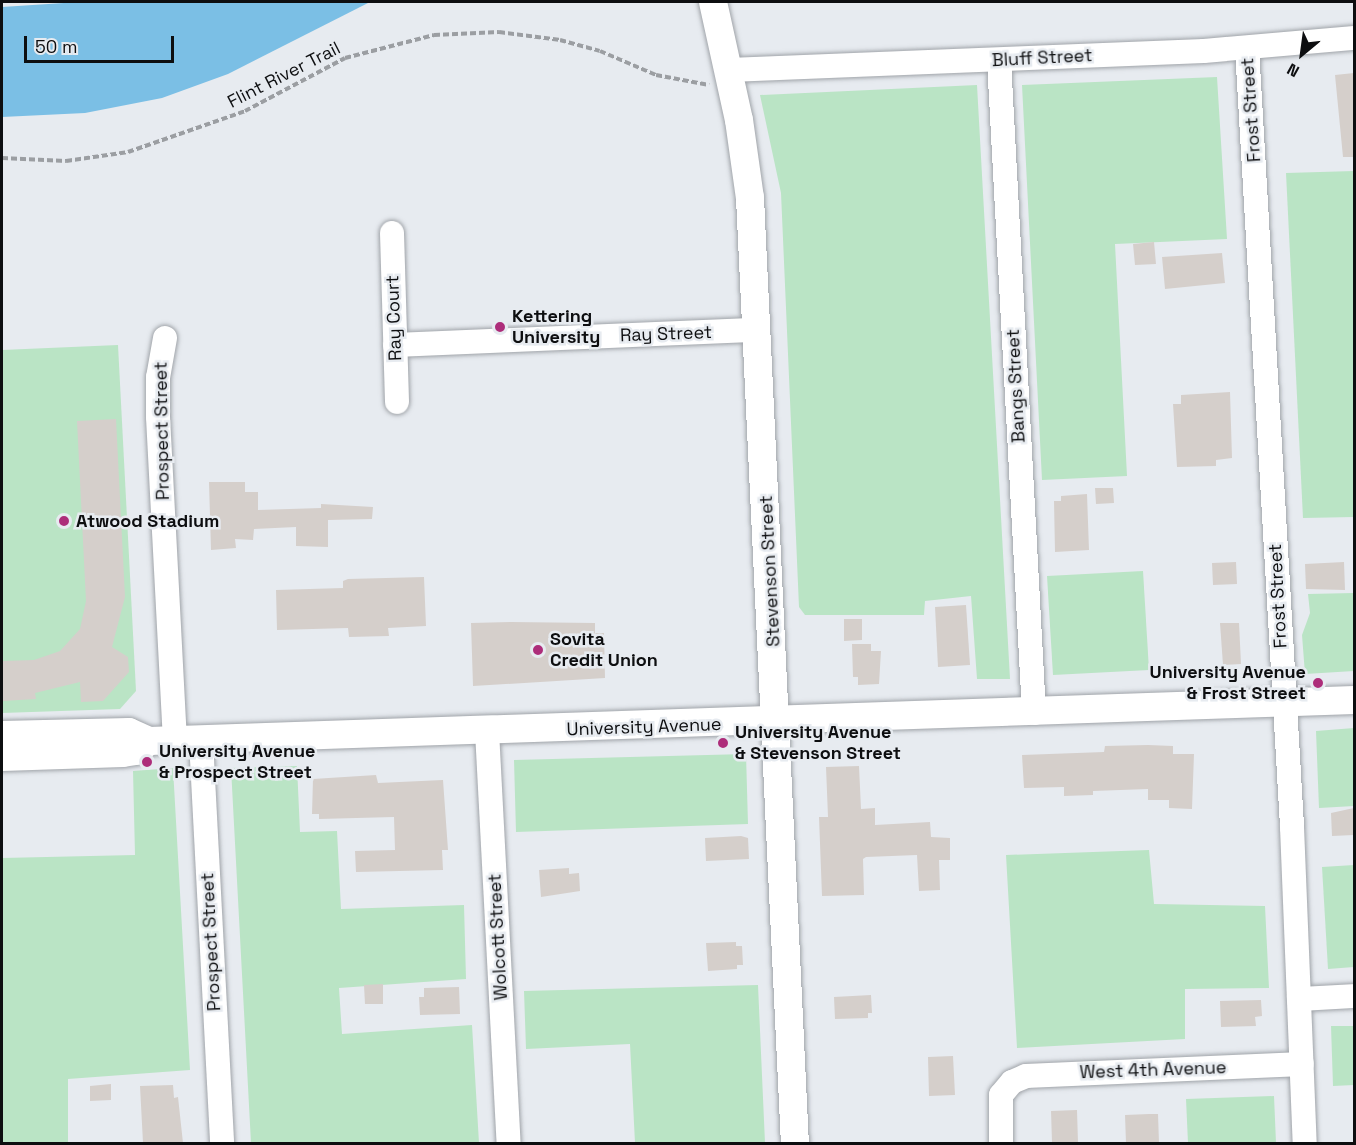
<!DOCTYPE html>
<style>
body{margin:0}
#map{position:relative;width:1356px;height:1145px;overflow:hidden;background:#e7ebf0;font-family:"Space Grotesk",sans-serif}
div>[style]{position:absolute}
.green>*{inset:0;background:#bae4c5}
.water>*{inset:0;background:#7bbfe5}
.building>*{inset:0;background:#d5cfcb}
.path>*{height:4px;margin-top:-2px;transform-origin:0;background:repeating-linear-gradient(90deg,#9b9ea2 0 6px,transparent 0 9px)}
.roads{filter:drop-shadow(0 0 2px #a0a4a9) drop-shadow(0 0 2px #a0a4a9)}
.minor>*{height:24px;margin:-12px;padding:0 12px;transform-origin:12px;border-radius:12px;background:#fff}
.tertiary>*{height:28px;margin:-14px;padding:0 14px;transform-origin:14px;border-radius:14px;background:#fff}
.dots>*{width:16px;height:16px;translate:-50% -50%;box-sizing:border-box;border:3px solid #e7ebf0;border-radius:50%}
span{translate:-50% -50%;white-space:nowrap;text-align:center;line-height:1.15;-webkit-text-stroke:5px #e7ebf0;paint-order:stroke}
.street-label{font-size:18px;color:#0d0e10}
.poi-label{font-size:18px;color:#0d0e10;font-weight:700}
.left{translate:0 -50%;text-align:left}
.right{translate:-100% -50%;text-align:right}
.frame{position:absolute;inset:0;border:3px solid #0d0e10;pointer-events:none}
.north{position:absolute;left:1272px;top:24px;width:60px;height:60px;-webkit-text-stroke:4px #e7ebf0;paint-order:stroke;rotate:209deg;font-size:16px;font-weight:700;line-height:24px;text-align:center;color:#0d0e10}
.north::after{content:'';display:block;margin:auto;width:21px;height:27px;background:#0d0e10;clip-path:polygon(50% 0,100% 100%,50% 72%,0 100%)}
.scale{position:absolute;left:24px;top:36px;width:150px;height:27px;box-sizing:border-box;border:3px solid #0d0e10;border-top:0;padding-left:8px;font-size:18px;line-height:21px;white-space:nowrap;color:#0d0e10;-webkit-text-stroke:4px #e7ebf0;paint-order:stroke}
</style>
<div id="map">
<div class="green">
<div style="clip-path:polygon(1217px 77px,1227px 239px,1115px 244px,1127px 476px,1042px 480px,1022px 85px)"></div>
<div style="clip-path:polygon(977px 85px,1010px 679px,977px 679px,971px 596px,925px 601px,924px 615px,805px 615px,799px 607px,781px 193px,760px 95px)"></div>
<div style="clip-path:polygon(1354px 171px,1354px 517px,1303px 518px,1286px 173px)"></div>
<div style="clip-path:polygon(118px 345px,136px 691px,120px 709px,2px 713px,2px 350px)"></div>
<div style="clip-path:polygon(1143px 571px,1149px 670px,1053px 675px,1047px 576px)"></div>
<div style="clip-path:polygon(1354px 593px,1354px 671px,1305px 674px,1302px 635px,1310px 613px,1308px 594px)"></div>
<div style="clip-path:polygon(1354px 728px,1354px 806px,1319px 808px,1316px 731px)"></div>
<div style="clip-path:polygon(746px 754px,748px 824px,516px 832px,514px 760px)"></div>
<div style="clip-path:polygon(297px 766px,300px 832px,337px 831px,341px 909px,464px 905px,466px 979px,339px 988px,342px 1034px,472px 1025px,479px 1143px,251px 1143px,231px 768px)"></div>
<div style="clip-path:polygon(173px 768px,190px 1070px,68px 1079px,68px 1143px,2px 1143px,2px 858px,135px 855px,133px 771px)"></div>
<div style="clip-path:polygon(1149px 850px,1154px 904px,1265px 906px,1269px 988px,1185px 989px,1185px 1039px,1017px 1048px,1006px 855px)"></div>
<div style="clip-path:polygon(1354px 865px,1354px 967px,1328px 969px,1322px 867px)"></div>
<div style="clip-path:polygon(758px 985px,765px 1143px,635px 1143px,630px 1044px,526px 1049px,524px 991px)"></div>
<div style="clip-path:polygon(1331px 1026px,1354px 1026px,1354px 1085px,1333px 1086px)"></div>
<div style="clip-path:polygon(1274px 1096px,1276px 1143px,1188px 1143px,1186px 1099px)"></div>
</div>
<div class="water">
<div style="clip-path:polygon(79px 2px,370px 2px,228px 74px,162px 98px,85px 113px,2px 117px,2px 7px)"></div>
</div>
<div class="building">
<div style="clip-path:polygon(1354px 73px,1354px 157px,1343px 157px,1335px 75px)"></div>
<div style="clip-path:polygon(1154px 242px,1156px 264px,1135px 265px,1133px 244px)"></div>
<div style="clip-path:polygon(1222px 253px,1225px 283px,1165px 289px,1162px 257px)"></div>
<div style="clip-path:polygon(1230px 392px,1232px 458px,1216px 460px,1216px 466px,1177px 467px,1173px 404px,1181px 404px,1181px 395px)"></div>
<div style="clip-path:polygon(116px 419px,125px 597px,112px 647px,128px 657px,129px 672px,103px 701px,81px 702px,80px 682px,35px 693px,36px 699px,2px 701px,2px 661px,34px 660px,60px 651px,80px 629px,86px 601px,77px 421px)"></div>
<div style="clip-path:polygon(209px 482px,245px 482px,245px 492px,258px 492px,258px 510px,321px 508px,321px 504px,373px 507px,372px 519px,328px 520px,328px 547px,296px 546px,296px 527px,254px 529px,253px 540px,235px 539px,236px 548px,211px 550px)"></div>
<div style="clip-path:polygon(1095px 488px,1113px 488px,1114px 503px,1096px 504px)"></div>
<div style="clip-path:polygon(1087px 494px,1089px 550px,1055px 552px,1054px 501px,1061px 501px,1061px 496px)"></div>
<div style="clip-path:polygon(1236px 562px,1237px 584px,1213px 585px,1212px 563px)"></div>
<div style="clip-path:polygon(1344px 562px,1345px 590px,1306px 589px,1305px 564px)"></div>
<div style="clip-path:polygon(424px 577px,426px 626px,388px 628px,389px 636px,349px 637px,348px 628px,277px 630px,276px 590px,343px 588px,343px 581px,348px 579px)"></div>
<div style="clip-path:polygon(966px 605px,970px 665px,938px 667px,935px 607px)"></div>
<div style="clip-path:polygon(844px 619px,862px 619px,862px 640px,844px 641px)"></div>
<div style="clip-path:polygon(511px 622px,595px 623px,595px 633px,604px 633px,605px 678px,473px 686px,471px 623px)"></div>
<div style="clip-path:polygon(1220px 623px,1239px 623px,1241px 664px,1223px 665px)"></div>
<div style="clip-path:polygon(852px 644px,871px 644px,871px 651px,881px 651px,879px 684px,858px 685px,858px 677px,853px 677px)"></div>
<div style="clip-path:polygon(1148px 745px,1173px 746px,1173px 754px,1194px 754px,1192px 809px,1169px 808px,1169px 800px,1148px 800px,1148px 789px,1093px 791px,1093px 795px,1064px 796px,1064px 787px,1024px 788px,1022px 755px,1104px 752px,1105px 746px)"></div>
<div style="clip-path:polygon(859px 766px,861px 809px,875px 808px,875px 825px,930px 822px,931px 837px,950px 838px,950px 860px,939px 860px,940px 890px,919px 891px,917px 855px,866px 857px,863px 859px,864px 895px,822px 896px,819px 817px,828px 817px,826px 767px)"></div>
<div style="clip-path:polygon(376px 775px,378px 783px,443px 780px,448px 850px,442px 850px,443px 870px,356px 872px,355px 851px,395px 850px,394px 817px,319px 819px,319px 814px,312px 814px,313px 779px)"></div>
<div style="clip-path:polygon(1354px 808px,1354px 835px,1332px 836px,1331px 813px)"></div>
<div style="clip-path:polygon(741px 836px,748px 838px,749px 859px,706px 861px,705px 838px)"></div>
<div style="clip-path:polygon(569px 868px,569px 874px,579px 873px,580px 891px,541px 897px,539px 870px)"></div>
<div style="clip-path:polygon(736px 942px,736px 946px,742px 946px,743px 965px,737px 965px,737px 969px,708px 971px,706px 943px)"></div>
<div style="clip-path:polygon(383px 984px,383px 1004px,365px 1004px,364px 985px)"></div>
<div style="clip-path:polygon(459px 987px,460px 1014px,420px 1015px,419px 997px,424px 997px,424px 988px)"></div>
<div style="clip-path:polygon(871px 995px,872px 1013px,868px 1013px,868px 1018px,835px 1019px,834px 997px)"></div>
<div style="clip-path:polygon(1261px 1000px,1262px 1016px,1255px 1017px,1256px 1026px,1221px 1027px,1220px 1001px)"></div>
<div style="clip-path:polygon(953px 1056px,955px 1095px,929px 1096px,928px 1057px)"></div>
<div style="clip-path:polygon(111px 1084px,111px 1100px,90px 1101px,90px 1086px)"></div>
<div style="clip-path:polygon(173px 1085px,174px 1098px,178px 1097px,183px 1143px,143px 1143px,140px 1086px)"></div>
<div style="clip-path:polygon(1077px 1110px,1078px 1143px,1052px 1143px,1051px 1111px)"></div>
<div style="clip-path:polygon(1149px 1114px,1158px 1114px,1159px 1143px,1126px 1143px,1125px 1115px)"></div>
</div>
<div class="path">
<div style="left:2px;top:158px;width:64px;rotate:2.7deg"></div>
<div style="left:66px;top:161px;width:63px;rotate:-8.3deg"></div>
<div style="left:128px;top:152px;width:124px;rotate:-19.3deg"></div>
<div style="left:245px;top:111px;width:113px;rotate:-27.9deg"></div>
<div style="left:345px;top:58px;width:92px;rotate:-14.5deg"></div>
<div style="left:434px;top:35px;width:65px;rotate:-2.6deg"></div>
<div style="left:499px;top:32px;width:62px;rotate:7.5deg"></div>
<div style="left:560px;top:40px;width:41px;rotate:15.4deg"></div>
<div style="left:600px;top:51px;width:61px;rotate:23.2deg"></div>
<div style="left:656px;top:75px;width:54px;rotate:10.7deg"></div>
</div>
<div class="roads">
<div class="minor">
<div style="left:1247px;top:48px;width:780px;rotate:86.69deg"></div>
<div style="left:1292px;top:827px;width:317px;rotate:87.7deg"></div>
<div style="left:999px;top:60px;width:654px;rotate:86.93deg"></div>
<div style="left:729px;top:70px;width:475px;rotate:-2.3deg"></div>
<div style="left:1204px;top:51px;width:151px;rotate:-5deg"></div>
<div style="left:392px;top:233px;width:169px;rotate:88.3deg"></div>
<div style="left:165px;top:338px;width:40px;rotate:100deg"></div>
<div style="left:158px;top:377px;width:40px;rotate:90deg"></div>
<div style="left:158px;top:417px;width:324px;rotate:87deg"></div>
<div style="left:395px;top:345px;width:362px;rotate:-2.4deg"></div>
<div style="left:487px;top:731px;width:414px;rotate:87deg"></div>
<div style="left:201px;top:740px;width:405px;rotate:87deg"></div>
<div style="left:1299px;top:999px;width:55px;rotate:-3.1deg"></div>
<div style="left:1001px;top:1144px;width:49px;rotate:-90deg"></div>
<div style="left:1001px;top:1095px;width:17px;rotate:-50deg"></div>
<div style="left:1012px;top:1082px;width:15px;rotate:-23deg"></div>
<div style="left:1026px;top:1076px;width:276px;rotate:-2.5deg"></div>
</div>
<div class="tertiary">
<div style="left:713px;top:2px;width:121px;rotate:77.6deg"></div>
<div style="left:739px;top:120px;width:79px;rotate:82deg"></div>
<div style="left:750px;top:198px;width:947px;rotate:87.28deg"></div>
<div style="left:2px;top:735px;width:127px;rotate:-1.4deg"></div>
<div style="left:129px;top:732px;width:22px;rotate:24deg"></div>
<div style="left:149px;top:741px;width:1206px;rotate:-1.95deg"></div>
<div style="left:2px;top:757px;width:121px;rotate:-1.9deg"></div>
<div style="left:123px;top:753px;width:13px;rotate:-9deg"></div>
<div style="left:136px;top:751px;width:16px;rotate:-38deg"></div>
</div>
</div>
<div class="dots">
<div style="left:500px;top:327px;background:#ad2d7a"></div>
<div style="left:64px;top:521px;background:#ad2d7a"></div>
<div style="left:538px;top:650px;background:#ad2d7a"></div>
<div style="left:1318px;top:683px;background:#ad2d7a"></div>
<div style="left:723px;top:743px;background:#ad2d7a"></div>
<div style="left:147px;top:762px;background:#ad2d7a"></div>
</div>
<div class="street-label">
<span style="left:1042px;top:58px;rotate:-3deg">Bluff Street</span>
<span style="left:284px;top:75px;rotate:-27deg">Flint River Trail</span>
<span style="left:1251px;top:110px;rotate:-94deg">Frost Street</span>
<span style="left:394px;top:318px;rotate:-92deg">Ray Court</span>
<span style="left:666px;top:334px;rotate:-2deg">Ray Street</span>
<span style="left:1016px;top:386px;rotate:-93deg">Bangs Street</span>
<span style="left:162px;top:431px;rotate:-91deg">Prospect Street</span>
<span style="left:770px;top:571px;rotate:-93deg">Stevenson Street</span>
<span style="left:1278px;top:596px;rotate:-93deg">Frost Street</span>
<span style="left:644px;top:727px;rotate:-2deg">University Avenue</span>
<span style="left:498px;top:937px;rotate:-93deg">Wolcott Street</span>
<span style="left:211px;top:942px;rotate:-93deg">Prospect Street</span>
<span style="left:1153px;top:1070px;rotate:-2deg">West 4th Avenue</span>
</div>
<div class="poi-label">
<span class="left" style="left:512px;top:327px">Kettering<br>University</span>
<span class="left" style="left:76px;top:521px">Atwood Stadium</span>
<span class="left" style="left:550px;top:650px">Sovita<br>Credit Union</span>
<span class="right" style="left:1306px;top:683px">University Avenue<br>&amp; Frost Street</span>
<span class="left" style="left:735px;top:743px">University Avenue<br>&amp; Stevenson Street</span>
<span class="left" style="left:159px;top:762px">University Avenue<br>&amp; Prospect Street</span>
</div>
<div class="frame"></div>
<div class="north">N</div>
<div class="scale">50 m</div>
</div>
